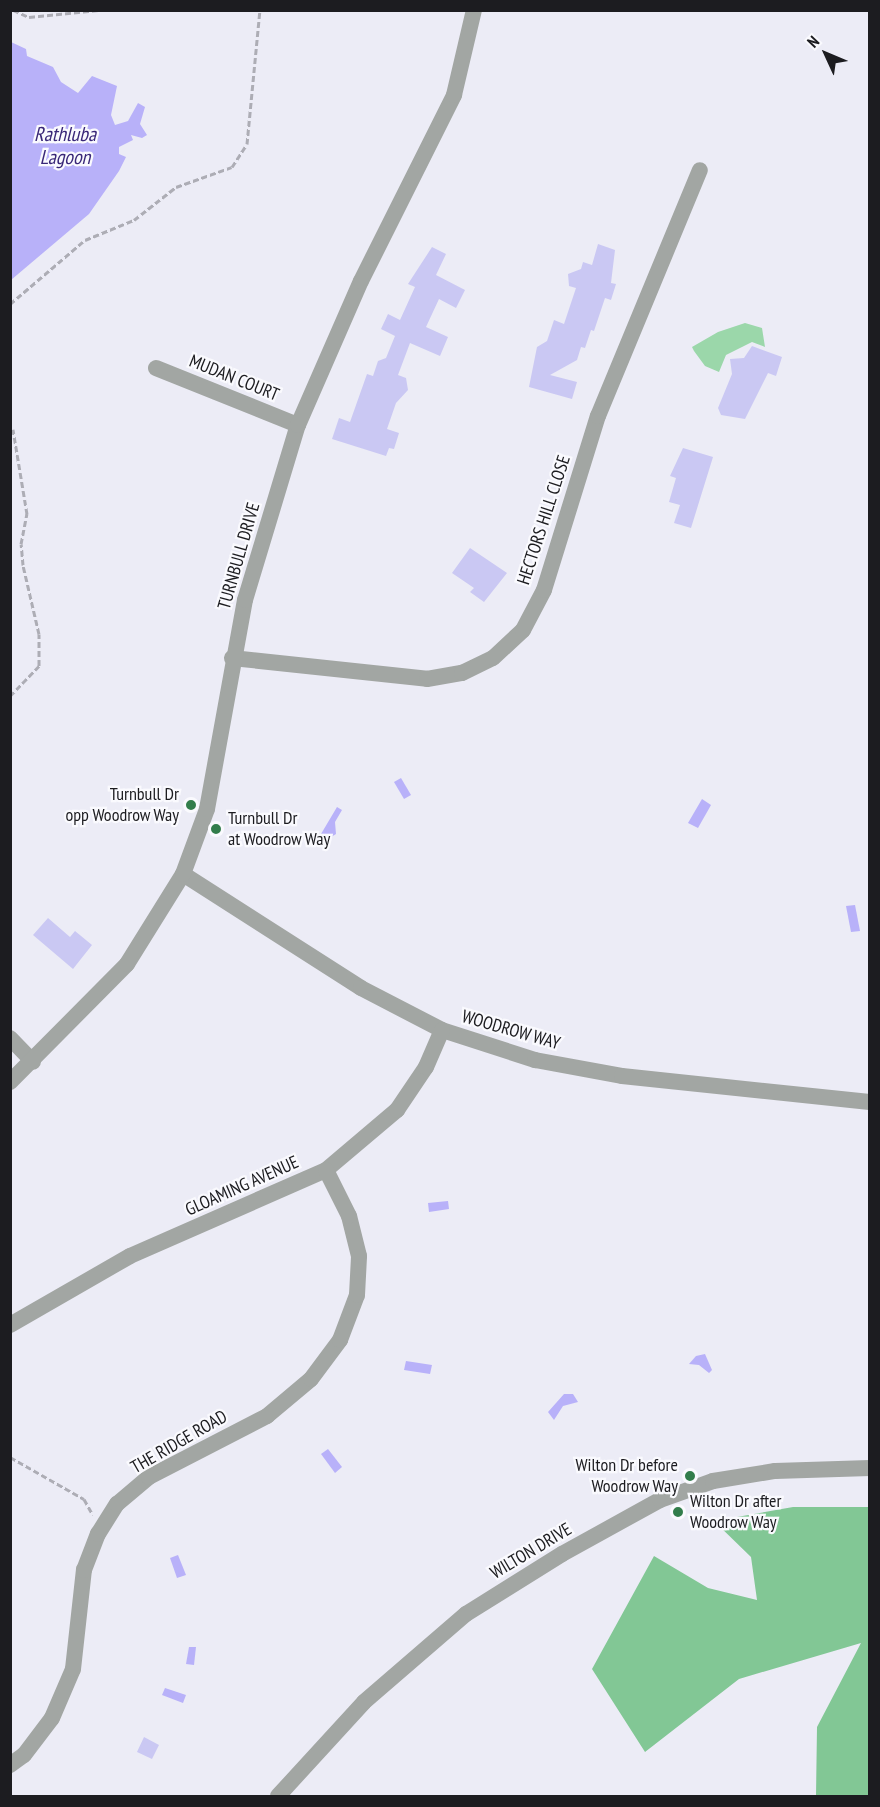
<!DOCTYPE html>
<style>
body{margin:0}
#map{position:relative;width:880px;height:1807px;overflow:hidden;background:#ececf6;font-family:"PT Sans Narrow",sans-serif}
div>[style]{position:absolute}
.green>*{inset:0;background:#9bd7aa}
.forest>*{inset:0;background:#82c795}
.water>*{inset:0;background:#b8b1f9}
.building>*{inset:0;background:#cac8f3}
.path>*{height:3px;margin-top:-1.5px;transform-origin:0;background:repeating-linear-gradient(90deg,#adadb5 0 6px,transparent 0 9px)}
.minor>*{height:16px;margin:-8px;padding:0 8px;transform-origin:8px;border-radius:8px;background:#a2a6a3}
.dots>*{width:16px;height:16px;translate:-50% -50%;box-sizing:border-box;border:3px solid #fafafe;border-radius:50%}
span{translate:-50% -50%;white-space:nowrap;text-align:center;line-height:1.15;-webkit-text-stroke:4.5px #fafafe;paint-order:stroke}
.street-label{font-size:18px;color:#1c1c20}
.poi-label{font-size:18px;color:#1c1c20}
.right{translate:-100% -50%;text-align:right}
.left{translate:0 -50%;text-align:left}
.water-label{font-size:20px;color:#392778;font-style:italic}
.frame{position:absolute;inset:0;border:12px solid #1c1c20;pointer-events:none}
.north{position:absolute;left:796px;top:24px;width:60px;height:60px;-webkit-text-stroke:4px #fafafe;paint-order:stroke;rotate:314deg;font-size:16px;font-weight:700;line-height:24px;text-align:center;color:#1c1c20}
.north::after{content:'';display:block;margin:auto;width:21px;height:27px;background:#1c1c20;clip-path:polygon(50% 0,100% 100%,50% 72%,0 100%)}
</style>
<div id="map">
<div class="green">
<div style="clip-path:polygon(745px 323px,762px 328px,765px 347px,752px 342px,726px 355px,719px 372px,705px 366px,694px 351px,692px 347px,718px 332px)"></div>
</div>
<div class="forest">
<div style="clip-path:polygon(793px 1507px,869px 1507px,869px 1796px,816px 1796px,817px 1727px,861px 1643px,739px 1679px,645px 1752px,592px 1669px,654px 1556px,708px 1588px,757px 1600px,751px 1557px,714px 1521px)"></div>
</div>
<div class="water">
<div style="clip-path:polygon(11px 42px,26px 49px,27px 56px,53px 67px,61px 82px,78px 93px,92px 76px,117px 86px,111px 115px,115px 125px,128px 121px,138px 103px,145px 107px,140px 124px,147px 135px,142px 138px,131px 135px,133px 140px,119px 147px,119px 154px,126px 157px,119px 171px,89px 214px,11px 280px)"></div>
<div style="clip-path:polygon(401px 778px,411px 795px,404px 799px,394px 782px)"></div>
<div style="clip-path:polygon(702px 799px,711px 805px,698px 828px,688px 823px)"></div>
<div style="clip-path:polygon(337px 807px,342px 810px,335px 822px,336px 834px,328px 839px,321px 834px)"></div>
<div style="clip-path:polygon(855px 905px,860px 931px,851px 932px,846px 906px)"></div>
<div style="clip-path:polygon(448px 1201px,449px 1209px,429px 1212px,428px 1203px)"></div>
<div style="clip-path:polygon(705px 1354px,712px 1370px,709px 1373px,699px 1365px,689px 1364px,696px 1356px)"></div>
<div style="clip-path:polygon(406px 1361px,432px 1365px,430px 1374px,404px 1370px)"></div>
<div style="clip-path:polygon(564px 1394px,573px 1394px,578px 1402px,563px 1406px,554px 1420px,548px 1412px)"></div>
<div style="clip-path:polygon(328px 1449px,342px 1467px,335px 1473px,321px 1454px)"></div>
<div style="clip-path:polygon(178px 1555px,186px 1575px,177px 1578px,170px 1558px)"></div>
<div style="clip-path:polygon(189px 1647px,196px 1647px,194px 1665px,186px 1664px)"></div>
<div style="clip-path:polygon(165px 1688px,186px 1695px,183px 1703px,162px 1695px)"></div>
</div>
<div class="building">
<div style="clip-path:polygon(598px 244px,615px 250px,611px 283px,616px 284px,611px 300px,605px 298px,594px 331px,591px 330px,585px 348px,581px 347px,577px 360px,550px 375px,577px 382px,572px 399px,529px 387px,537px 347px,547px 341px,554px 320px,564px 324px,576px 288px,569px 286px,568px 274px,581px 269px,583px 262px,592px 265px)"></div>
<div style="clip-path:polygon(432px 247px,446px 254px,436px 275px,465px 290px,456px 308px,439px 299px,426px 327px,448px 337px,440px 356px,410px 343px,398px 375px,406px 378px,408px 390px,396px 403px,387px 429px,399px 433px,394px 449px,389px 448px,386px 456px,332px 439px,339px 418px,350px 422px,367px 374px,373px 376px,378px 361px,386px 358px,395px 336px,381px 329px,388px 314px,400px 320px,415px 287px,408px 284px)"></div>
<div style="clip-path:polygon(752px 346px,782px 357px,776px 376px,768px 373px,745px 419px,721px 415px,718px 408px,732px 374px,730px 359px,744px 358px)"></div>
<div style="clip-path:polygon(683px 448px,713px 457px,691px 528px,674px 523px,680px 505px,669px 502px,676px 478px,670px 476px)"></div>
<div style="clip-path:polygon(470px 548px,507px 573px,484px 602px,470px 592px,474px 588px,452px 573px)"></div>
<div style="clip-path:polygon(48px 918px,70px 937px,75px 931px,92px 945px,73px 969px,33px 935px)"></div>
<div style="clip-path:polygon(144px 1737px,159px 1745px,152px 1759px,137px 1752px)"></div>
</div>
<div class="path">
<div style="left:13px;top:10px;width:17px;rotate:24deg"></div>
<div style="left:29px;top:17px;width:70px;rotate:-5.7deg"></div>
<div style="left:10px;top:304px;width:99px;rotate:-40.5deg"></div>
<div style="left:85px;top:240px;width:53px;rotate:-22.2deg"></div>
<div style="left:134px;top:220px;width:53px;rotate:-38.2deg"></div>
<div style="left:176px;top:187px;width:59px;rotate:-19.7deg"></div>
<div style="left:232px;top:167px;width:27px;rotate:-57deg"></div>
<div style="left:247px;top:144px;width:135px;rotate:-84.5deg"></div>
<div style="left:10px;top:422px;width:15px;rotate:90deg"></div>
<div style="left:10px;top:696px;width:42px;rotate:-46deg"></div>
<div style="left:39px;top:666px;width:32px;rotate:-90deg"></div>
<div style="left:39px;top:634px;width:71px;rotate:-103.1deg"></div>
<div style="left:23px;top:565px;width:21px;rotate:-95deg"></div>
<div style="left:21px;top:544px;width:31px;rotate:-79deg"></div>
<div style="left:27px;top:514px;width:86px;rotate:-99.4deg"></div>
<div style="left:10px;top:1457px;width:85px;rotate:29.6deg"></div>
<div style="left:84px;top:1499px;width:18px;rotate:61deg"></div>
</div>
<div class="minor">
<div style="left:156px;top:368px;width:153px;rotate:21.9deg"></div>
<div style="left:232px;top:658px;width:196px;rotate:6.1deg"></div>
<div style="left:427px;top:679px;width:36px;rotate:-10deg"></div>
<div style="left:462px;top:673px;width:34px;rotate:-26deg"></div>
<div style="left:493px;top:658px;width:41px;rotate:-43deg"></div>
<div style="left:523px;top:630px;width:45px;rotate:-62.3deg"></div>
<div style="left:544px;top:590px;width:182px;rotate:-72.8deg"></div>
<div style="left:598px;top:416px;width:266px;rotate:-67.5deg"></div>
<div style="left:183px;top:874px;width:211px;rotate:32.6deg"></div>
<div style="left:361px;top:988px;width:91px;rotate:27.4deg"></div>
<div style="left:442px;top:1030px;width:98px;rotate:17.9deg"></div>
<div style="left:535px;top:1060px;width:88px;rotate:10.4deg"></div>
<div style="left:622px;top:1076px;width:249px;rotate:6deg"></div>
<div style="left:10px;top:1038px;width:33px;rotate:46deg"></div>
<div style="left:10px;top:1082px;width:166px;rotate:-45.2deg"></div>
<div style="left:127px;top:964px;width:106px;rotate:-58.1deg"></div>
<div style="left:183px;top:874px;width:69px;rotate:-69.7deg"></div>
<div style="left:207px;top:809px;width:212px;rotate:-79.7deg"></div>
<div style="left:245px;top:600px;width:183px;rotate:-73.2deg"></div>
<div style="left:298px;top:425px;width:157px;rotate:-66.4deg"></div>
<div style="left:361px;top:281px;width:208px;rotate:-63.4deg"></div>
<div style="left:454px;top:95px;width:87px;rotate:-76.8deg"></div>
<div style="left:10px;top:1325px;width:138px;rotate:-29.9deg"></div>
<div style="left:130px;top:1256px;width:214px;rotate:-23.7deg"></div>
<div style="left:326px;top:1170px;width:93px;rotate:-40.2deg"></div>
<div style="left:397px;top:1110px;width:52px;rotate:-56deg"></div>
<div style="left:426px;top:1067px;width:40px;rotate:-66.6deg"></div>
<div style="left:10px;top:1765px;width:17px;rotate:-36deg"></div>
<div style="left:24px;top:1755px;width:46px;rotate:-52.9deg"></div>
<div style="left:52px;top:1718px;width:53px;rotate:-66.8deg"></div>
<div style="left:73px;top:1669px;width:100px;rotate:-83.7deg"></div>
<div style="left:84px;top:1570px;width:39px;rotate:-69deg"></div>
<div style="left:98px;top:1534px;width:36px;rotate:-58deg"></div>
<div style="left:117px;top:1504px;width:42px;rotate:-40.2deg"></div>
<div style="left:149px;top:1477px;width:133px;rotate:-27.3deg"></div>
<div style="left:267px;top:1416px;width:57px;rotate:-40.1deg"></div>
<div style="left:311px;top:1379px;width:49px;rotate:-53.4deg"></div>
<div style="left:340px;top:1340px;width:48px;rotate:-69.3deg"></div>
<div style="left:357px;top:1295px;width:39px;rotate:-87deg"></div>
<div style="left:359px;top:1256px;width:41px;rotate:-104deg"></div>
<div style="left:349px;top:1216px;width:51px;rotate:-116.6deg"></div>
<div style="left:278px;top:1796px;width:127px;rotate:-47.5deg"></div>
<div style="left:364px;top:1702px;width:135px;rotate:-40.8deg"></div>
<div style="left:466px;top:1614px;width:113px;rotate:-32deg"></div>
<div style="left:562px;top:1554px;width:112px;rotate:-28.9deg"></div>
<div style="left:660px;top:1500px;width:56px;rotate:-19.7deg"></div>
<div style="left:713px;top:1481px;width:63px;rotate:-9.2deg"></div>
<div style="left:775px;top:1471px;width:95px;rotate:-1.8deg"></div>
</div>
<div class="dots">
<div style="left:191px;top:805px;background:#327d4b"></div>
<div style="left:216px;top:829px;background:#327d4b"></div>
<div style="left:690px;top:1476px;background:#327d4b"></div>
<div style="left:678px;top:1512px;background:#327d4b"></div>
</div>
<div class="street-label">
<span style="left:234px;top:378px;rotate:22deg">MUDAN COURT</span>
<span style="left:544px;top:520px;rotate:-72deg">HECTORS HILL CLOSE</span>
<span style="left:239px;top:556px;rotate:-74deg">TURNBULL DRIVE</span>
<span style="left:511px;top:1030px;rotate:16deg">WOODROW WAY</span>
<span style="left:242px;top:1186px;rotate:-24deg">GLOAMING AVENUE</span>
<span style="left:179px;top:1442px;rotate:-30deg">THE RIDGE ROAD</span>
<span style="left:531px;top:1551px;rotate:-31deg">WILTON DRIVE</span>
</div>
<div class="poi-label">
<span class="right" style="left:179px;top:805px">Turnbull Dr<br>opp Woodrow Way</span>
<span class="left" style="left:228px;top:829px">Turnbull Dr<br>at Woodrow Way</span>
<span class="right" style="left:678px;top:1476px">Wilton Dr before<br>Woodrow Way</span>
<span class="left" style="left:690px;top:1512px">Wilton Dr after<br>Woodrow Way</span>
</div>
<div class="water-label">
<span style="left:65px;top:146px">Rathluba<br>Lagoon</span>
</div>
<div class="frame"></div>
<div class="north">N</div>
</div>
